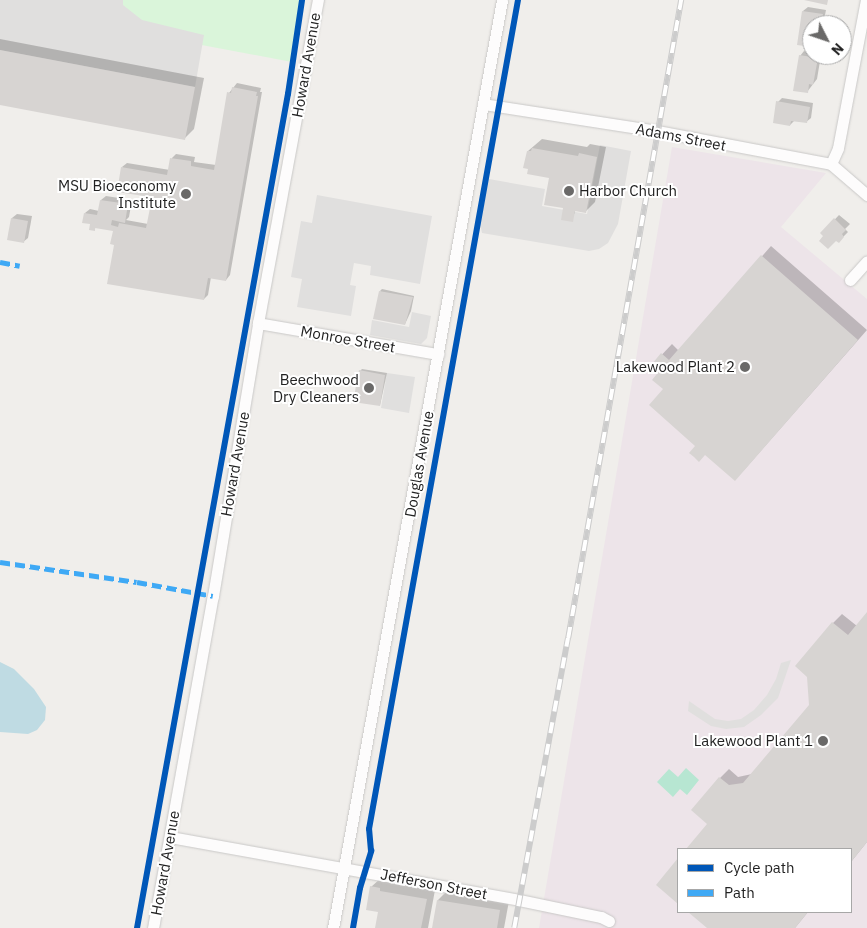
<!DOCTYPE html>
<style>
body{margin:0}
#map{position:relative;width:867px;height:928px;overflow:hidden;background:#f0eeeb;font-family:"IBM Plex Sans",sans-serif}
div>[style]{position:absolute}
.industrial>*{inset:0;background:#ede4e9}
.park>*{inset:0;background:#daf5da}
.pitch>*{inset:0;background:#b7e6d2}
.parking>*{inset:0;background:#e0dfde}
.water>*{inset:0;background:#bfdbe3}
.shadow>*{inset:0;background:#0003}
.building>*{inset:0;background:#d7d4d2}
.roads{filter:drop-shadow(0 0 1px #c9c8c7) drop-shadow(0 0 1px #c9c8c7)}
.minor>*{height:11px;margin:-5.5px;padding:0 5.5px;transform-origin:5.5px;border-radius:5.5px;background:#fdfcfc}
.rail>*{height:5.5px;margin-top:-2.75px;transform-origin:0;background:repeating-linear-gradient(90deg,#fff 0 11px,#ccc 0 22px);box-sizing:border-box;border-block:1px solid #ccc}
.quiet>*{height:5px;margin-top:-2.5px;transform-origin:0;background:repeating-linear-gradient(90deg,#3fa9f5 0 10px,transparent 0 15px)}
.cycleway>*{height:6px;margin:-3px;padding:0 3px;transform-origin:3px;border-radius:3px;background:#0057b8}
.dots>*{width:14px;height:14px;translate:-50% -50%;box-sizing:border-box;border:2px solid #fff;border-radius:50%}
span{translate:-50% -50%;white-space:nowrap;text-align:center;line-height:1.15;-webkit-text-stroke:4px #fff;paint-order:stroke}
.street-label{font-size:15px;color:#222}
.poi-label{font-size:15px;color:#222}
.right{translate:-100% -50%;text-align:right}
.left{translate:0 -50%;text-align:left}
.legend{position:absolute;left:677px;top:848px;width:175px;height:65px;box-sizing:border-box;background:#fff;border:1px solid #a7a7a7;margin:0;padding:6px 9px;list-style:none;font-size:15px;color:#222}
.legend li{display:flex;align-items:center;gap:10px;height:25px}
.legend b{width:25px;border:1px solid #a7a7a7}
.north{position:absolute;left:802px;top:15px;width:50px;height:50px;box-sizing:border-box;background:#fff;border:1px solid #a7a7a7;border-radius:50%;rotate:131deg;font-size:14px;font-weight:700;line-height:20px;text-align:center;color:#222}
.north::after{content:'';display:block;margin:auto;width:18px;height:22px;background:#6a6968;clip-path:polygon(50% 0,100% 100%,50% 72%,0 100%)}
</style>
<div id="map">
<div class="industrial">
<div style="clip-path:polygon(evenodd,672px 147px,826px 173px,781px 227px,867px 299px,867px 928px,539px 928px,672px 147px,678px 849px,851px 849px,851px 912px,678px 912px,678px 849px)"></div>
</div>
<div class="park">
<div style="clip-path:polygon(0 0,305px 0,292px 62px,0 7px)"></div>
</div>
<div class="pitch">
<div style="clip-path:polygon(686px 768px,699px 780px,687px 795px,680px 789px,673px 797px,657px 782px,669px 769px,678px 777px)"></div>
</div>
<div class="parking">
<div style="clip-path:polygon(0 0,123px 0,123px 5px,142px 20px,204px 35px,195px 87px,0 50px)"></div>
<div style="clip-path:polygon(600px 145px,631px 151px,618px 224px,608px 243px,599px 249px,589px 251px,482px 233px,480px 224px,489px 179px,545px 189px,542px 206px,587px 214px)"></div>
<div style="clip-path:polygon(317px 195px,432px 216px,420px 284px,370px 275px,371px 266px,354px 263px,350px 285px,356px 286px,351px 316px,297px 307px,302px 279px,291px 277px,301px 221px,312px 223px)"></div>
<div style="clip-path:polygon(412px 312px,431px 316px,427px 338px,421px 344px,370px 335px,372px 320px,409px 327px)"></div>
<div style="clip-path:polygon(387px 373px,415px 377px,409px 413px,381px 408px)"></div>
<div style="clip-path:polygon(791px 660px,778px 698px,761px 715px,744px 727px,726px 729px,711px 726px,688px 711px,689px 701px,715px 719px,728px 721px,741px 719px,754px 710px,767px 695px,776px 679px,781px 663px)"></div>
</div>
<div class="water">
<div style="clip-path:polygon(0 662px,14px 669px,34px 689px,46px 707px,45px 720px,37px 730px,28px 734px,0 732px)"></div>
</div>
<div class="shadow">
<div style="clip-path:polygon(808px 7px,826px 10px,823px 25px,812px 25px,812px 45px,803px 11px)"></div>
<div style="clip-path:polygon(0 39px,204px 78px,194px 129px,184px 139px,0 104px)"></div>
<div style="clip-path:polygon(804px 51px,812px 53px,812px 55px,821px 55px,817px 79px,807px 92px,800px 56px)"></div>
<div style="clip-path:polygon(237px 83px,261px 88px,260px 92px,262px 92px,230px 275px,226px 280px,211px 277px,208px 295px,204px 299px,116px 244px,114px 230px,97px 227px,94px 229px,85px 213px,90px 209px,99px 211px,101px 200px,106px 196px,132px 200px,129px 217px,126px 220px,148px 224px,152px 202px,122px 167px,127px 163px,170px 170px,172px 158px,176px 154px,195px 157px,194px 162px,216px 165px,229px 93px)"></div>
<div style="clip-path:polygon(782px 98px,813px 103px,811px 118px,806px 122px,795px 120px,790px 125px,778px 102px)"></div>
<div style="clip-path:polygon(542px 139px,587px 147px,590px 144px,606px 147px,595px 202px,586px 211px,576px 209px,572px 220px,564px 209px,551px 177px,528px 151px)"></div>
<div style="clip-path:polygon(17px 214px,32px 216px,28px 238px,23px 242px,8px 239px,12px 218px)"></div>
<div style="clip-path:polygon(839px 215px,850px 224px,845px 229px,848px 232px,843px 237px,822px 233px)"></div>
<div style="clip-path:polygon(771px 246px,867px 330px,744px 470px,697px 446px,665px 389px,662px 370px,654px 363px,672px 344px,679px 351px)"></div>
<div style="clip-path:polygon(382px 289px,414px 296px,411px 311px,405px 324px,380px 291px)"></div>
<div style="clip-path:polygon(362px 369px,387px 373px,380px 405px,360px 371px)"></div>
<div style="clip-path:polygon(842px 614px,857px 626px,867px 614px,867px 842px,851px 862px,851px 849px,688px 849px,709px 824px,720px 778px,729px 769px,738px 777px,752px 774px,810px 706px,833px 623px)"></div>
<div style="clip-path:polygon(381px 878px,435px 890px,428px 928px,377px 928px,380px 911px,371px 887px)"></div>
<div style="clip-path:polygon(447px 891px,509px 901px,504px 928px,433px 928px,438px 900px)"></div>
<div style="clip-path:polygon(690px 912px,808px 912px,795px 928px,709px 928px)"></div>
</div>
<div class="building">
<div style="clip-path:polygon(804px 0,828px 0,827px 5px)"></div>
<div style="clip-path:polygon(802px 11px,823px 14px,821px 25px,812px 25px,812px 47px,797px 45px)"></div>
<div style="clip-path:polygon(0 50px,195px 87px,185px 140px,0 105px)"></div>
<div style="clip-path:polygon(799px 55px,818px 58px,813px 85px,809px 84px,808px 93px,793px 91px)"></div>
<div style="clip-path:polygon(232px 87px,257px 92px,256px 96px,258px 96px,226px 281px,208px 278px,204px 300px,107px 284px,114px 245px,110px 244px,113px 231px,95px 228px,95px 231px,89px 230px,90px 224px,82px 223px,84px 213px,97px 215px,100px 200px,128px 204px,125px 223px,112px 220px,111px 225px,118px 227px,119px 223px,146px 228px,151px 203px,143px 202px,144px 196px,117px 192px,121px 167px,167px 175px,170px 158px,191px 161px,191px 166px,214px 170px,227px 92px,231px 93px)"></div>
<div style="clip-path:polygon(776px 101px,810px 107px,807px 123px,791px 121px,790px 126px,773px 123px)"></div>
<div style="clip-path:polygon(532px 148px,578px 156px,579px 153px,597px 157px,586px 213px,575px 211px,573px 222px,561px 220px,563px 208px,544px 205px,549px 178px,527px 174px,528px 169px,523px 168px,527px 151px,531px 151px)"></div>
<div style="clip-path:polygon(11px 218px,28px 221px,24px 243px,7px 240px)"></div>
<div style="clip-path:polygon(834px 218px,846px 230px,842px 234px,844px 237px,839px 243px,836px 241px,828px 249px,819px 241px,823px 236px,820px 233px)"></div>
<div style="clip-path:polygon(761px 255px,858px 340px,735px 481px,705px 455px,699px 462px,694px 457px,689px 453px,695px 446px,649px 405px,663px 389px,652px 380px,660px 370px,652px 364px,661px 353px,669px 360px)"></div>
<div style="clip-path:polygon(379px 291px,413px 297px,405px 325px,373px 319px)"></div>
<div style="clip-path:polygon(359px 370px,385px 375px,380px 406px,353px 402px)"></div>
<div style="clip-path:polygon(867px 612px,867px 842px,851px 862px,851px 849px,686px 849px,707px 824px,691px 810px,719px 777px,729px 785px,743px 783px,809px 705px,807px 677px,795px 666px,832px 622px,848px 635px)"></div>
<div style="clip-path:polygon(678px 858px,678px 904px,656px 885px)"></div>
<div style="clip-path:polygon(370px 886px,380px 888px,380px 891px,427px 899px,421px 928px,375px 928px,378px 912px,366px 910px)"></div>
<div style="clip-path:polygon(437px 900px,500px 910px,497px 928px,432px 928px)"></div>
<div style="clip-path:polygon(688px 912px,808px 912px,795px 928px,707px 928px)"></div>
</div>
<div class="roads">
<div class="minor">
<div style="left:483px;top:104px;width:176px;rotate:8.8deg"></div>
<div style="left:657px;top:131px;width:177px;rotate:10.7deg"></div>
<div style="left:831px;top:164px;width:48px;rotate:40.7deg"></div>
<div style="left:831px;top:164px;width:17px;rotate:-66deg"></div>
<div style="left:838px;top:148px;width:151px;rotate:-79.3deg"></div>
<div style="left:850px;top:280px;width:25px;rotate:-48deg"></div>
<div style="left:258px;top:323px;width:183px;rotate:9.8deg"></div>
<div style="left:170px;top:837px;width:355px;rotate:10.2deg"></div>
<div style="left:519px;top:900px;width:84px;rotate:11.7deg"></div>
<div style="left:601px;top:917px;width:9px;rotate:27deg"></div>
<div style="left:153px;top:928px;width:337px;rotate:-79.8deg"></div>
<div style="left:213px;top:596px;width:277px;rotate:-80.6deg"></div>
<div style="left:258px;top:323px;width:329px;rotate:-79.5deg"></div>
<div style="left:333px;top:928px;width:943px;rotate:-79.68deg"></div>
</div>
</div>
<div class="rail">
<div style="left:514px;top:928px;width:295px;rotate:-79.5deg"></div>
<div style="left:568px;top:638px;width:648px;rotate:-79.96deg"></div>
</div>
<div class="quiet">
<div style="left:0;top:262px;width:20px;rotate:11deg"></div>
<div style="left:0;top:562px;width:138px;rotate:8.3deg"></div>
<div style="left:137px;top:582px;width:77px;rotate:10.4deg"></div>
</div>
<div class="cycleway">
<div style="left:137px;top:928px;width:848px;rotate:-79.74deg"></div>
<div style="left:288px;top:94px;width:95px;rotate:-81.5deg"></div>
<div style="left:353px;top:928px;width:41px;rotate:-80.1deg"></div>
<div style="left:360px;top:888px;width:39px;rotate:-73deg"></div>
<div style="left:371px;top:851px;width:22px;rotate:-95deg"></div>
<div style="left:369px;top:829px;width:842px;rotate:-79.81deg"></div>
</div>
<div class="dots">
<div style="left:569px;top:191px;background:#6a6968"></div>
<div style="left:186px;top:194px;background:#6a6968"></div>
<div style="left:745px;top:367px;background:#6a6968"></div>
<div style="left:369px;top:388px;background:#6a6968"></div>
<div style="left:823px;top:741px;background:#6a6968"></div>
</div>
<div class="street-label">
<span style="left:306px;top:65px;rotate:-80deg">Howard Avenue</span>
<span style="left:681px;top:137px;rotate:11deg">Adams Street</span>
<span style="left:348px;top:339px;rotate:10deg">Monroe Street</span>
<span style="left:235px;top:464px;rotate:-80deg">Howard Avenue</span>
<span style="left:419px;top:464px;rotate:-80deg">Douglas Avenue</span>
<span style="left:165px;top:863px;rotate:-80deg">Howard Avenue</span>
<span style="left:434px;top:884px;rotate:11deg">Jefferson Street</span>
</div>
<div class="poi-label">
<span class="right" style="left:176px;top:194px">MSU Bioeconomy<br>Institute</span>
<span class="left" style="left:579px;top:191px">Harbor Church</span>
<span class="right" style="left:735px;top:367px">Lakewood Plant 2</span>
<span class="right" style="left:359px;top:388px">Beechwood<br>Dry Cleaners</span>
<span class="right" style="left:813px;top:741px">Lakewood Plant 1</span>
</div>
<ul class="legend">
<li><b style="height:6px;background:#0057b8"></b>Cycle path</li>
<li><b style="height:6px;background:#3fa9f5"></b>Path</li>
</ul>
<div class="north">N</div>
</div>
